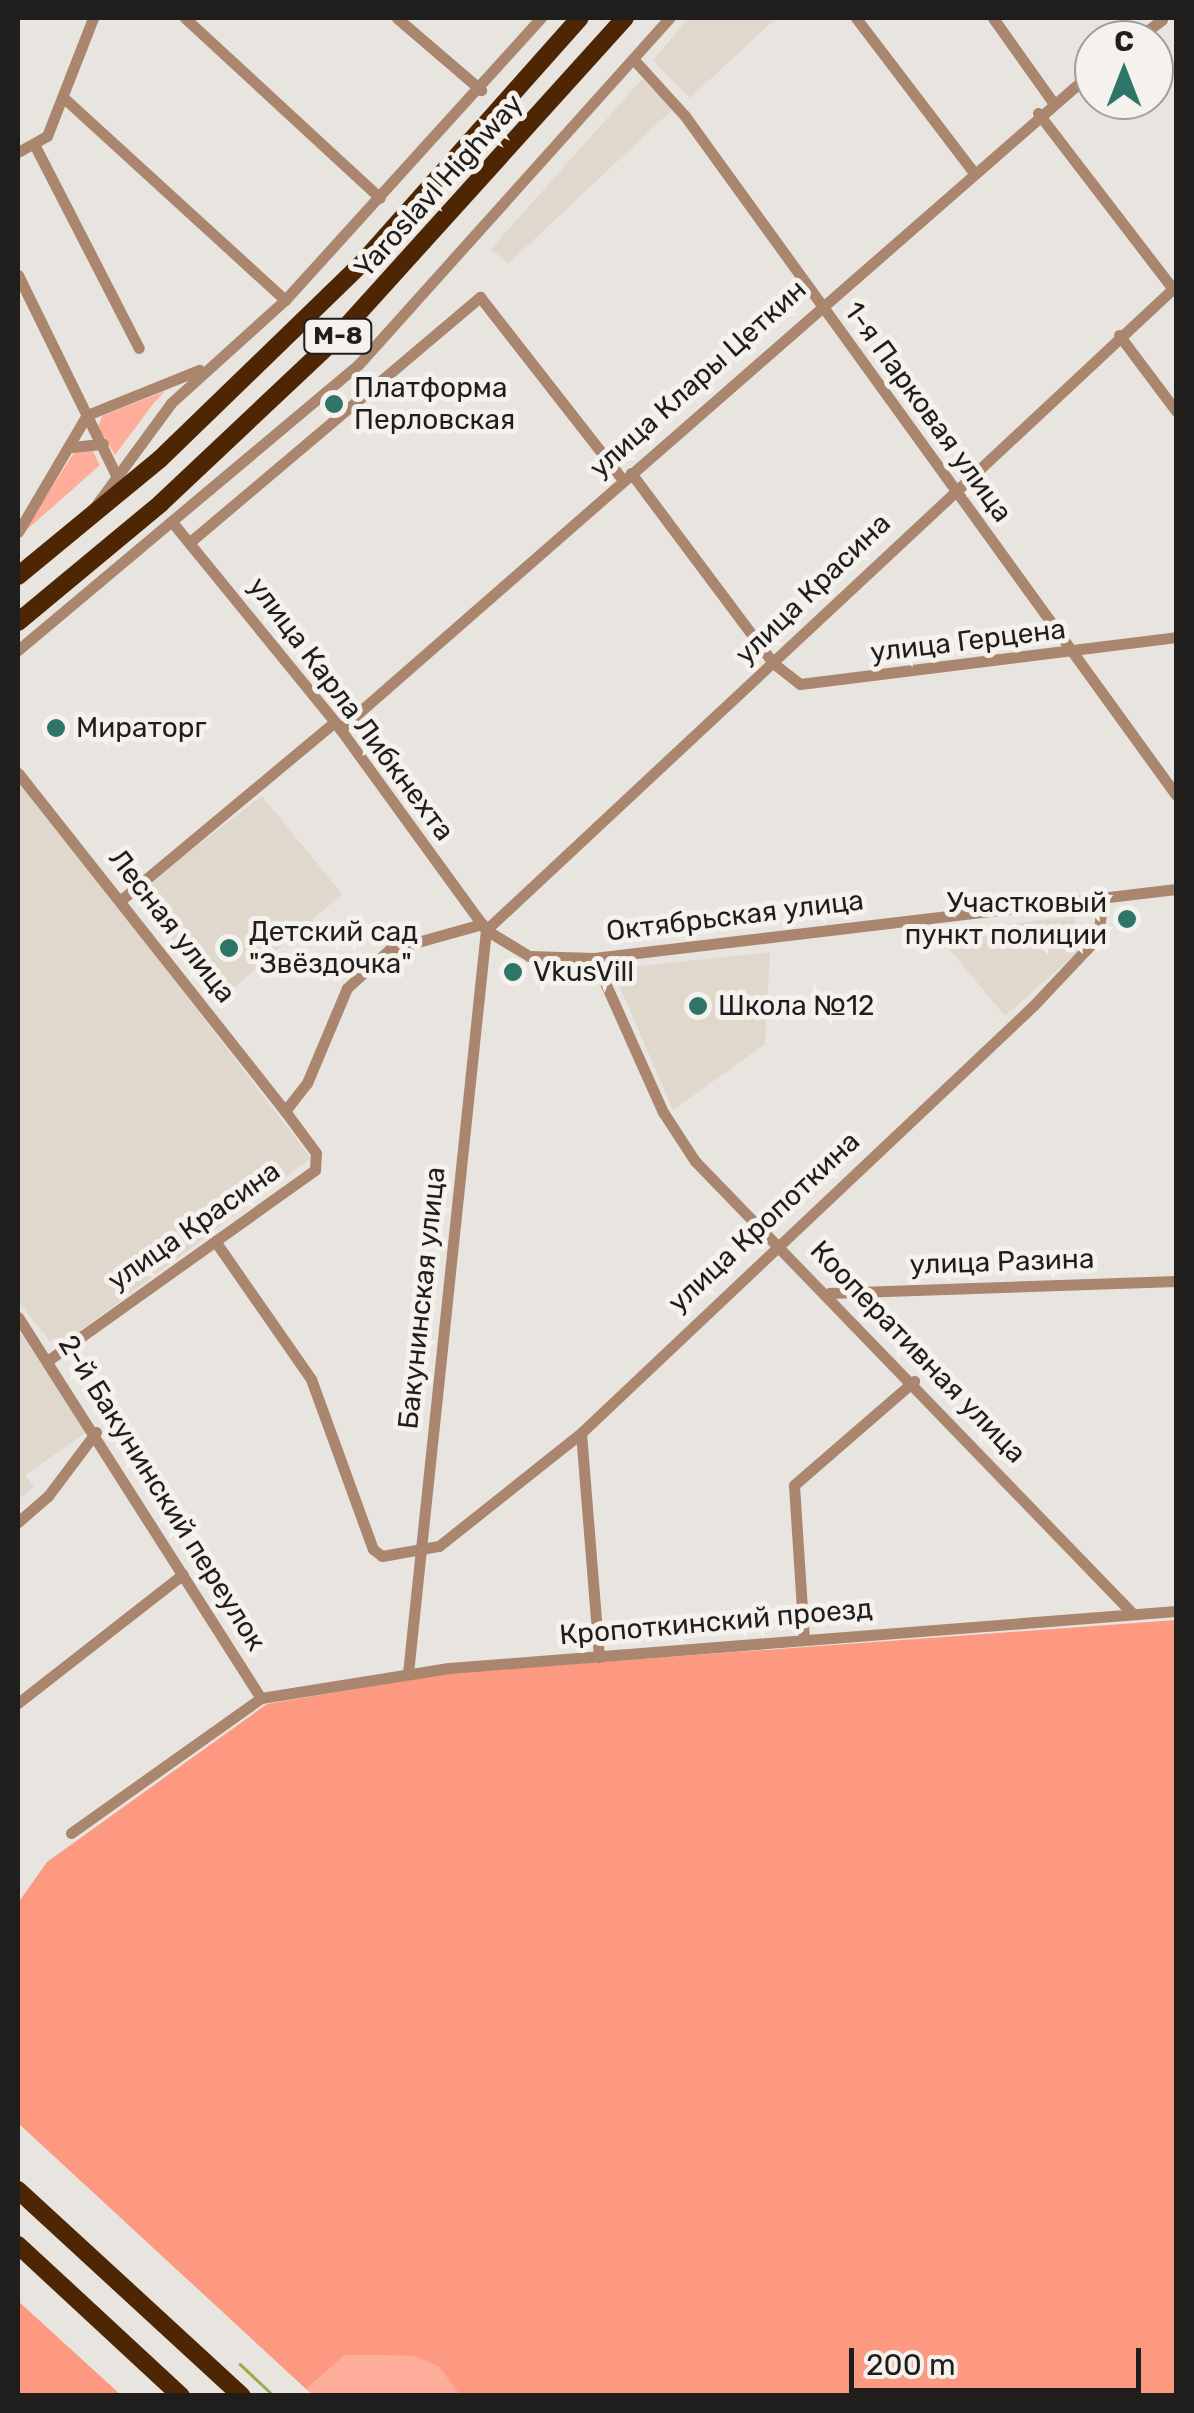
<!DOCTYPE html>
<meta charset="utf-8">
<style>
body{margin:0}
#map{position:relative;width:1194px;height:2413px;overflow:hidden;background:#e8e4df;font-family:Rubik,sans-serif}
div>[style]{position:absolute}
.built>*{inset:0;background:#e1d8cd}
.green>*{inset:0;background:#fead9a}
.forest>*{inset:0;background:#fd9981}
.stream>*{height:2.5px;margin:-1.25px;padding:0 1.25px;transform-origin:1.25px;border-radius:1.25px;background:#9aac4a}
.minor>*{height:11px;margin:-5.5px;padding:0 5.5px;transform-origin:5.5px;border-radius:5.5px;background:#ab866e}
.highway>*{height:18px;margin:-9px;padding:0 9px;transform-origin:9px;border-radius:9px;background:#4e2603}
.dots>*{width:28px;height:28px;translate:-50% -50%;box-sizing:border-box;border:5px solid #f5f1ec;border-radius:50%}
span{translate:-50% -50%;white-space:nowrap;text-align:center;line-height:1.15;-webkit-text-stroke:10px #f5f1ec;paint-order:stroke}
.shield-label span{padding:2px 8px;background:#f5f1ec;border:2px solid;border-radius:8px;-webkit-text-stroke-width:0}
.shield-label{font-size:25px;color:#201e1c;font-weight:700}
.street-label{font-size:28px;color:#201e1c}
.poi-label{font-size:28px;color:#201e1c}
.left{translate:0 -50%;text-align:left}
.right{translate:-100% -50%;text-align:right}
.frame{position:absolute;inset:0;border:20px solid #201e1c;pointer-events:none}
.north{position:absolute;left:1074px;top:20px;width:100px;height:100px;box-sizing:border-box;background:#f5f1ec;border:2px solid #a09d99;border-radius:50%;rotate:0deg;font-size:28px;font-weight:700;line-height:40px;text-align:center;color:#201e1c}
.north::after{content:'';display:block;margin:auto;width:35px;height:45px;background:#2e7469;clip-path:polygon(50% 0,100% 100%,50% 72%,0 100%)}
.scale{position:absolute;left:849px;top:2348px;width:292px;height:45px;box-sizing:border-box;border:5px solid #201e1c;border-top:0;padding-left:12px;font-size:30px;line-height:35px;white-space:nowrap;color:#201e1c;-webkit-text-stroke:8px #f5f1ec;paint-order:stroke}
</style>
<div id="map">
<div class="built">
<div style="clip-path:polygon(688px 18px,776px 18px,690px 98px,653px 61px)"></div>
<div style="clip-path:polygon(642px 79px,673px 109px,508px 264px,491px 249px)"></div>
<div style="clip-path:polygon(18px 777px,311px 1158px,68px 1340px,50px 1341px,18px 1301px)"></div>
<div style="clip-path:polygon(262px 796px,342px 894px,219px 1001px,137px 892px)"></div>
<div style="clip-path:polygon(1074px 916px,1082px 948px,1005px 1016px,936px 933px)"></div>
<div style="clip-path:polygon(770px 952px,765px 1044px,673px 1110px,612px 969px)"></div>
<div style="clip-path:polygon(18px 1329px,87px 1432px,25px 1475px,34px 1487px,18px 1500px)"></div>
</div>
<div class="green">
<div style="clip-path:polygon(165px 391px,153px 404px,115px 455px,98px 427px,102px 416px)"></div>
<div style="clip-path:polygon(91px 448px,100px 465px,22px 534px,75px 451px)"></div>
<div style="clip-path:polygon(345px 2355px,414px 2356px,439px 2367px,461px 2395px,314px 2396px,306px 2389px)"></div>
</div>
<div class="forest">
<div style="clip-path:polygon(1176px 1620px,1176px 2395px,461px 2396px,439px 2367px,414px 2356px,345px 2355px,306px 2389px,18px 2123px,18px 1903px,47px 1862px,267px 1704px,450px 1673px)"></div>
<div style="clip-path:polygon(18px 2301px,121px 2395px,18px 2395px)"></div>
</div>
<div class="stream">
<div style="left:240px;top:2364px;width:47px;rotate:43.3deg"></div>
</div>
<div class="minor">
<div style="left:185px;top:18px;width:265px;rotate:42.7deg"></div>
<div style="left:397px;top:18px;width:111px;rotate:40.6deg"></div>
<div style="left:856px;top:18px;width:191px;rotate:52.7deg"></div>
<div style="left:993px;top:18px;width:102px;rotate:54.6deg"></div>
<div style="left:1135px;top:40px;width:34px;rotate:-37deg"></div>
<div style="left:635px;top:61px;width:74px;rotate:47.7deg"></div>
<div style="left:685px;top:116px;width:838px;rotate:54.13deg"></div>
<div style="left:65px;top:99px;width:298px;rotate:42.4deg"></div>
<div style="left:1038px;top:113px;width:222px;rotate:52.5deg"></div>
<div style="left:35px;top:146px;width:227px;rotate:62.8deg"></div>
<div style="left:18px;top:152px;width:33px;rotate:-29deg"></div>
<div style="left:47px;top:136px;width:127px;rotate:-68.7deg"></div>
<div style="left:18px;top:275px;width:223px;rotate:63.9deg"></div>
<div style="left:1119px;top:335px;width:95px;rotate:53.1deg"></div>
<div style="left:87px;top:415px;width:121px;rotate:-21.9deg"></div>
<div style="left:72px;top:447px;width:31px;rotate:-6deg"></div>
<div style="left:631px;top:473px;width:237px;rotate:53.2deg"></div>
<div style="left:773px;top:663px;width:34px;rotate:38deg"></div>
<div style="left:800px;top:684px;width:379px;rotate:-7.1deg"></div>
<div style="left:94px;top:508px;width:130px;rotate:-53.7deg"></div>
<div style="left:171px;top:403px;width:154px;rotate:-42.1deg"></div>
<div style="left:285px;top:300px;width:381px;rotate:-47.8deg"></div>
<div style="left:172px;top:522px;width:258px;rotate:50.8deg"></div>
<div style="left:335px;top:722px;width:257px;rotate:54deg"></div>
<div style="left:486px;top:930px;width:50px;rotate:31.2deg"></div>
<div style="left:529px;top:956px;width:65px;rotate:1.8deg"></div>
<div style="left:594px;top:958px;width:586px;rotate:-6.76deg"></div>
<div style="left:18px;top:532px;width:136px;rotate:-59.5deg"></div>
<div style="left:190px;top:542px;width:380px;rotate:-40.2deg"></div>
<div style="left:480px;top:297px;width:232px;rotate:52deg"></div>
<div style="left:18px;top:650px;width:444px;rotate:-40deg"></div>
<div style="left:358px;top:365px;width:466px;rotate:-48.1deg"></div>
<div style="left:340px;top:729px;width:1001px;rotate:-41.15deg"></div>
<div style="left:18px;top:773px;width:431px;rotate:51.7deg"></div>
<div style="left:121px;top:900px;width:278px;rotate:-39.8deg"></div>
<div style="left:486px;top:930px;width:944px;rotate:-43.03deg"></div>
<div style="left:594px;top:958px;width:169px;rotate:65.9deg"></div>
<div style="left:663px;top:1112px;width:59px;rotate:56.9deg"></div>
<div style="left:695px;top:1161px;width:630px;rotate:45.96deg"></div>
<div style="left:215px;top:1241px;width:168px;rotate:55.2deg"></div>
<div style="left:311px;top:1379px;width:181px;rotate:70deg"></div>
<div style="left:373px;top:1549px;width:11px;rotate:38deg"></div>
<div style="left:382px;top:1556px;width:58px;rotate:-10deg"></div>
<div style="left:439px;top:1546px;width:181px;rotate:-38.5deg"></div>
<div style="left:581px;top:1433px;width:622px;rotate:-43.37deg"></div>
<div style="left:1033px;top:1006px;width:95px;rotate:-46.7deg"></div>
<div style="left:1098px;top:937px;width:41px;rotate:-83deg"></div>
<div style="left:829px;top:1293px;width:347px;rotate:-2deg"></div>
<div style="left:18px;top:1317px;width:452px;rotate:57.5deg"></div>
<div style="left:50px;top:1359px;width:325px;rotate:-35.5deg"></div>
<div style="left:315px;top:1170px;width:17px;rotate:-87deg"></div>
<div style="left:316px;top:1153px;width:52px;rotate:-126.4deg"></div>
<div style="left:285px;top:1111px;width:36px;rotate:-52deg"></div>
<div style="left:307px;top:1083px;width:103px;rotate:-67.2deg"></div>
<div style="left:347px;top:988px;width:57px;rotate:-42.1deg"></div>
<div style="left:389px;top:950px;width:97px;rotate:-15.6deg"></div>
<div style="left:581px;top:1433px;width:225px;rotate:85.4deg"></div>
<div style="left:18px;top:1522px;width:40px;rotate:-41deg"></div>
<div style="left:48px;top:1496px;width:80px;rotate:-53.1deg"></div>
<div style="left:804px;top:1640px;width:155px;rotate:-93.7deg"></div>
<div style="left:794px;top:1485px;width:159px;rotate:-40.9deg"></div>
<div style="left:408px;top:1673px;width:747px;rotate:-84.01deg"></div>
<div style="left:18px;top:1703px;width:209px;rotate:-38deg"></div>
<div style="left:71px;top:1833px;width:233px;rotate:-35.4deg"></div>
<div style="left:261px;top:1698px;width:190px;rotate:-9.1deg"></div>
<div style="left:449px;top:1668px;width:729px;rotate:-4.48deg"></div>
</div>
<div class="highway">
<div style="left:18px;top:576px;width:184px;rotate:-39.5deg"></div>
<div style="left:160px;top:459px;width:284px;rotate:-44.1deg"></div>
<div style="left:364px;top:261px;width:325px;rotate:-48.4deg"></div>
<div style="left:18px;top:622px;width:185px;rotate:-39.7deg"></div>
<div style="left:160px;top:504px;width:239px;rotate:-43.3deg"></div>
<div style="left:334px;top:340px;width:434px;rotate:-47.9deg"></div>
<div style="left:18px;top:2190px;width:304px;rotate:42.6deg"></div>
<div style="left:18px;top:2245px;width:222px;rotate:42.8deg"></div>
</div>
<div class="dots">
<div style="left:334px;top:404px;background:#2e7469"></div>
<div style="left:56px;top:728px;background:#2e7469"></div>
<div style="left:1127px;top:919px;background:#2e7469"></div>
<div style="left:229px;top:948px;background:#2e7469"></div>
<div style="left:513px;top:972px;background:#2e7469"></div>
<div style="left:698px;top:1006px;background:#2e7469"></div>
</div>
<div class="shield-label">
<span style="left:338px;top:336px">М-8</span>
</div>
<div class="street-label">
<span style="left:439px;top:186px;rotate:-48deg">Yaroslavl Highway</span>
<span style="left:698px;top:379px;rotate:-42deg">улица Клары Цеткин</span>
<span style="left:928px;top:412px;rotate:54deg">1-я Парковая улица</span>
<span style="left:813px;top:589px;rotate:-44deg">улица Красина</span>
<span style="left:968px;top:641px;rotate:-7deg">улица Герцена</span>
<span style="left:351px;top:709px;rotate:53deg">улица Карла Либкнехта</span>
<span style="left:735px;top:916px;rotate:-7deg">Октябрьская улица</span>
<span style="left:172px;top:926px;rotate:52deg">Лесная улица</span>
<span style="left:764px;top:1222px;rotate:-43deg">улица Кропоткина</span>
<span style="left:194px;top:1226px;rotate:-35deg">улица Красина</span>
<span style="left:1002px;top:1262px;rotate:-2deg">улица Разина</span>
<span style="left:422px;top:1298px;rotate:-84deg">Бакунинская улица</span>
<span style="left:918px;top:1352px;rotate:46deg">Кооперативная улица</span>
<span style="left:162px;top:1493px;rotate:58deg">2-й Бакунинский переулок</span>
<span style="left:716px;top:1622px;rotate:-5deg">Кропоткинский проезд</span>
</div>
<div class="poi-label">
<span class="left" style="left:354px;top:404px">Платформа<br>Перловская</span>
<span class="left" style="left:76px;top:728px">Мираторг</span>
<span class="right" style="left:1107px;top:919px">Участковый<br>пункт полиции</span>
<span class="left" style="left:249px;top:948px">Детский сад<br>"Звёздочка"</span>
<span class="left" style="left:533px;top:972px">VkusVill</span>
<span class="left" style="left:718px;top:1006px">Школа №12</span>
</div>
<div class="frame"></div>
<div class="north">С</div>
<div class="scale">200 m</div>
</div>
